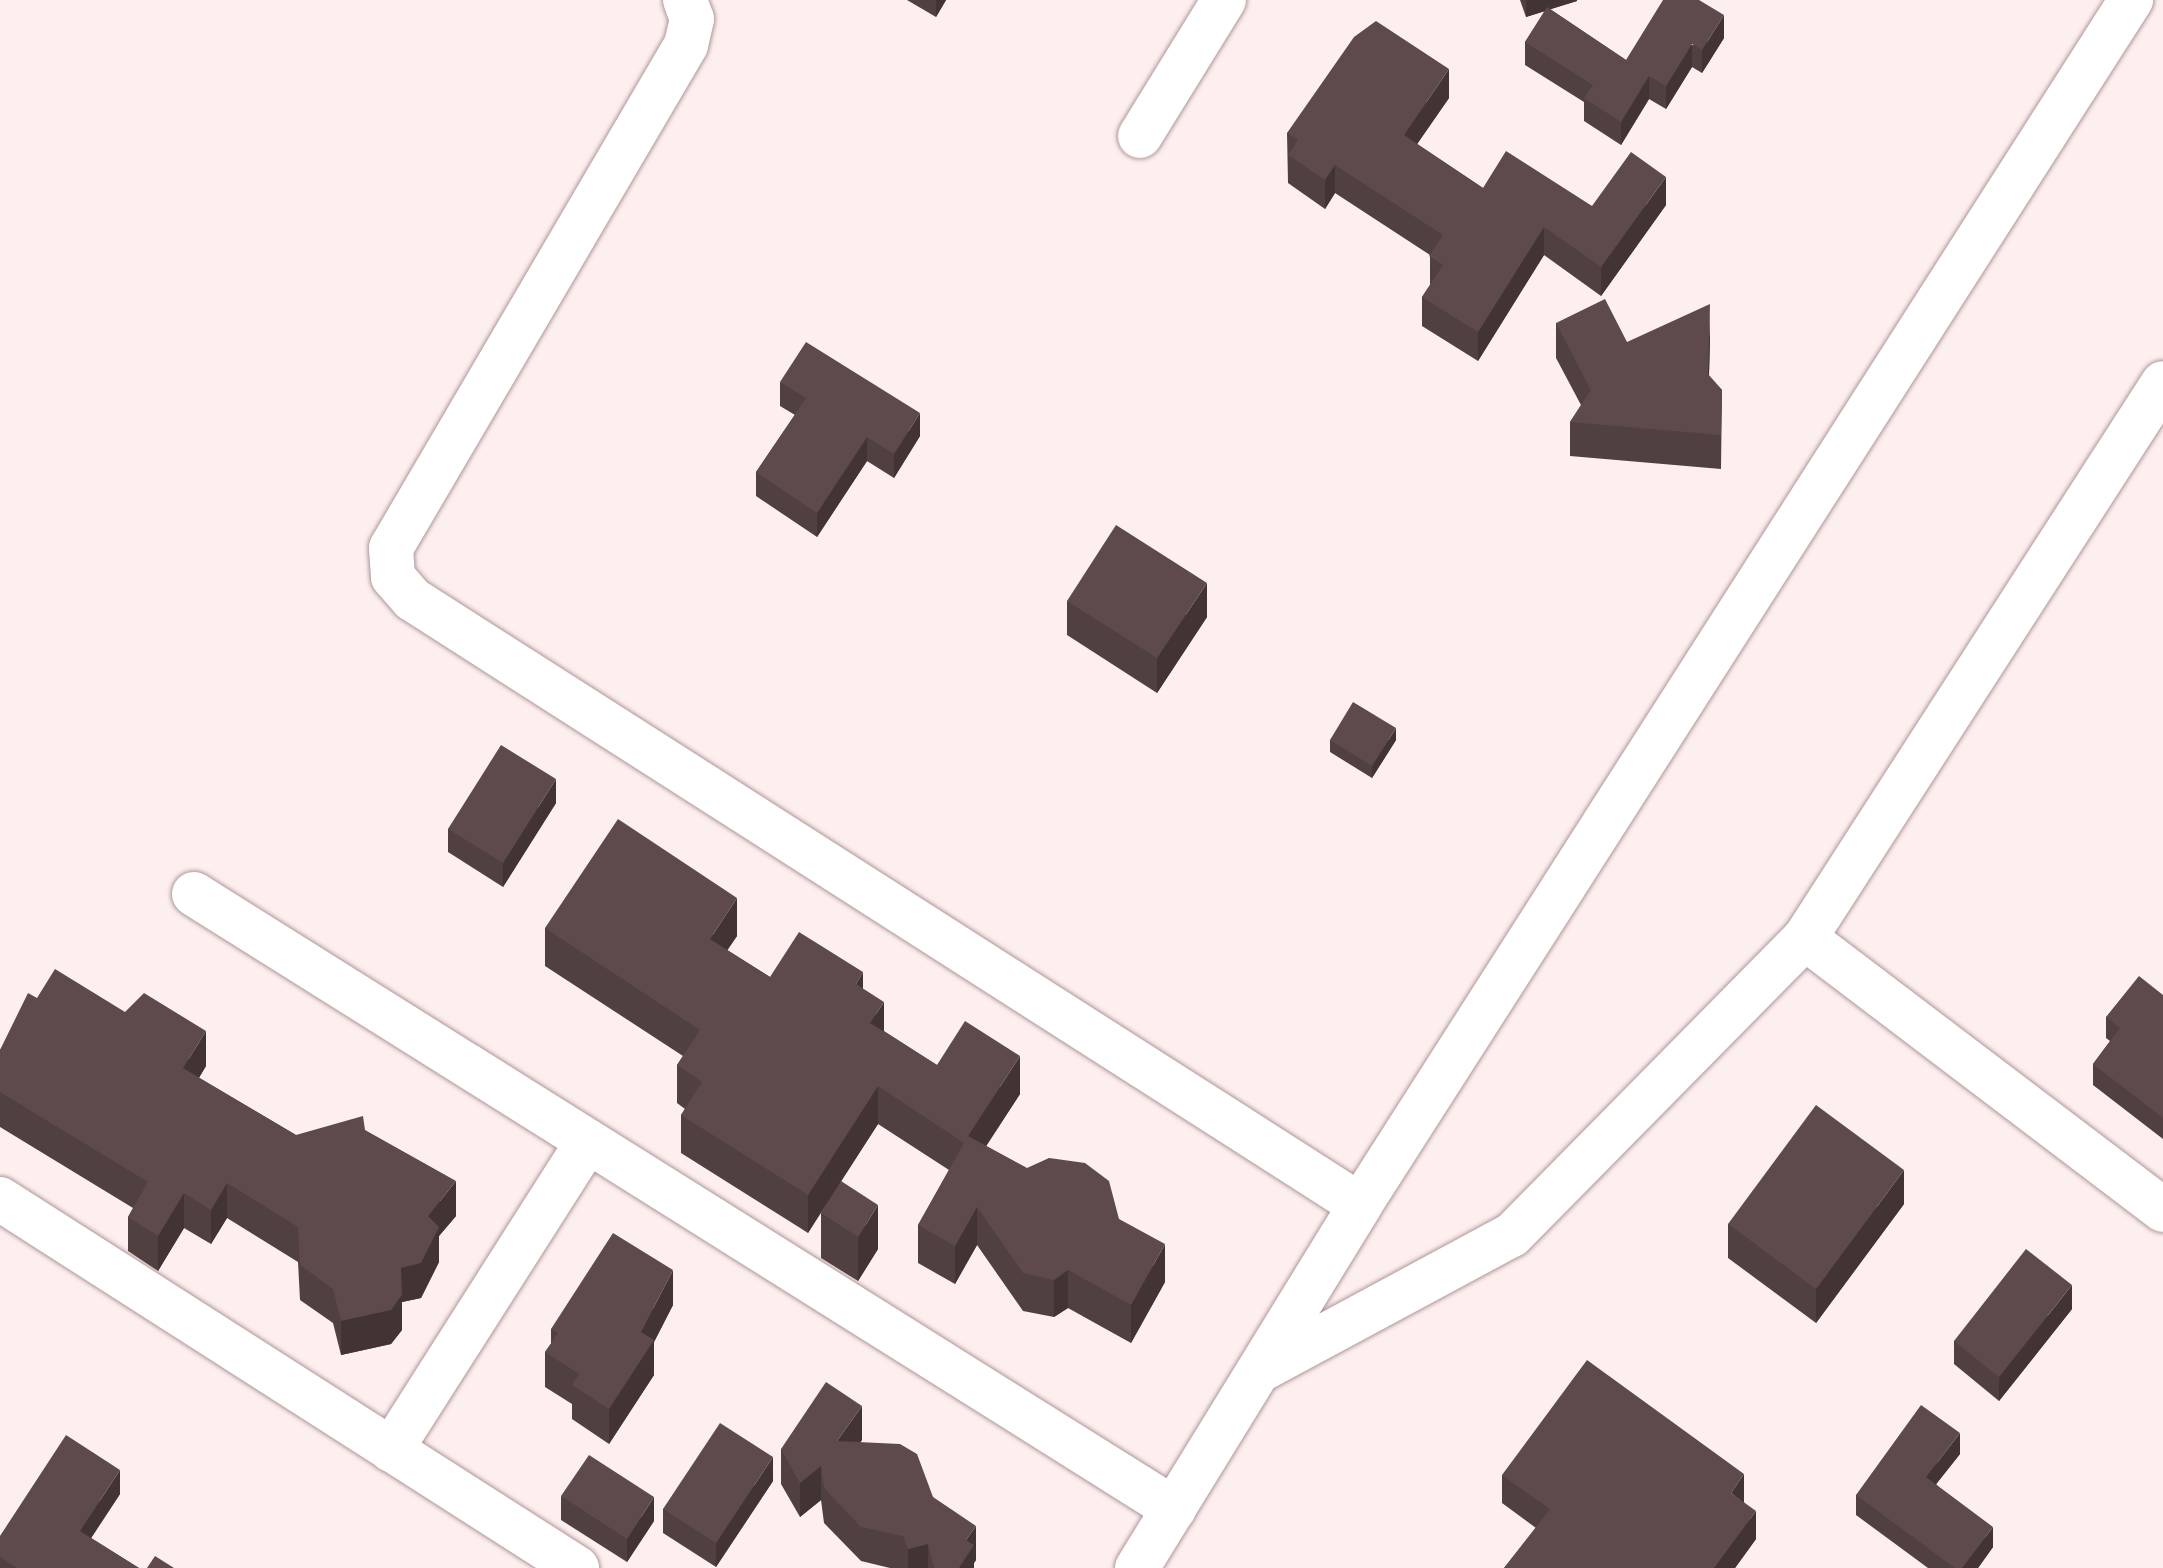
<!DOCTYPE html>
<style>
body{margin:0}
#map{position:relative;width:2163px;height:1568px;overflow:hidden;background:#feefef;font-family:"Exo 2",sans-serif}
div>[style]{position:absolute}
.roads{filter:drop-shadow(0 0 2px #ae9797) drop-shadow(0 0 2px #ae9797)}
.minor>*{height:44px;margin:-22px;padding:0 22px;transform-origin:22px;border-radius:22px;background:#fff}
.wall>*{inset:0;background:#514040}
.shaded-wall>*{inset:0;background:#423434}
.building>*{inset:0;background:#5e4a4a}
span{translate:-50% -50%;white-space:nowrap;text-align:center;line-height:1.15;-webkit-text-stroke:8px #fff;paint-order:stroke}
</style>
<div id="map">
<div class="roads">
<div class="minor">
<div style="left:685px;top:0;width:20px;rotate:70deg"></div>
<div style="left:692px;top:19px;width:27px;rotate:103deg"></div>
<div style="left:686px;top:45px;width:583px;rotate:120.39deg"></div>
<div style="left:391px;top:548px;width:29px;rotate:86deg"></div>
<div style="left:393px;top:577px;width:29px;rotate:49deg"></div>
<div style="left:412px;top:599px;width:1125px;rotate:32.59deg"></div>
<div style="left:1140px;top:136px;width:160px;rotate:-58.3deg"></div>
<div style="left:194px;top:894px;width:1157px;rotate:32.11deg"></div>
<div style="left:1805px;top:938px;width:450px;rotate:37.2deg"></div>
<div style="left:0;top:1199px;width:685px;rotate:32.6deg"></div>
<div style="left:1259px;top:1371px;width:287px;rotate:-28.3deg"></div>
<div style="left:1512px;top:1235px;width:417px;rotate:-45.4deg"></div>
<div style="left:1805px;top:938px;width:660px;rotate:-57.18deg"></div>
<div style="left:391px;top:1450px;width:366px;rotate:-57.5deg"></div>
<div style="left:1137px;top:1568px;width:426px;rotate:-58.4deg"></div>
<div style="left:1360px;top:1205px;width:1431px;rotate:-57.39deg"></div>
</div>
</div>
<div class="wall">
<div style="clip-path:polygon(907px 0,946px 0,936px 17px)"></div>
<div style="clip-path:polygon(1520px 0,1577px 0,1577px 1px,1550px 9px,1626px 60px,1724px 38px,1702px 73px,1692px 67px,1666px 109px,1649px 99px,1621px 145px,1584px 121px,1584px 102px,1525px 65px,1525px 42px,1545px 11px,1526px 17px)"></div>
<div style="clip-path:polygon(1449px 98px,1417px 144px,1483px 188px,1592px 206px,1666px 205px,1601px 296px,1544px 255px,1478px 361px,1422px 326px,1422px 297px,1430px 285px,1430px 255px,1335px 193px,1325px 209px,1288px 183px,1287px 133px)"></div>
<div style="clip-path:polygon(1556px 323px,1627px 342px,1710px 339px,1709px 376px,1722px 390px,1721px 469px,1570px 456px,1570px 422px,1581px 405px,1556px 358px)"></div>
<div style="clip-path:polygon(780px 382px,920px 436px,894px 478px,867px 461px,817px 537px,756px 496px,756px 472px,795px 415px,780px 406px)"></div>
<div style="clip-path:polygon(1067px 601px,1207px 617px,1157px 693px,1067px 635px)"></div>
<div style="clip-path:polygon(1330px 740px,1396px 740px,1372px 778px,1330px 752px)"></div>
<div style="clip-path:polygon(556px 803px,503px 887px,448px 852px,448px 829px)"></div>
<div style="clip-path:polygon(545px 928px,737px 936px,727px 950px,770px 977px,863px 989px,884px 1031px,937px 1065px,1020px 1094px,986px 1146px,1119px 1219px,1165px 1282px,1131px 1343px,1068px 1308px,1054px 1317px,1023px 1311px,977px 1245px,955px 1284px,918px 1263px,918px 1225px,949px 1170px,878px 1124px,841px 1181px,878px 1249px,858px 1281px,821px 1258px,821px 1213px,829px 1199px,808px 1233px,681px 1153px,681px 1115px,685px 1109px,677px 1103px,677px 1065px,683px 1056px,545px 966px)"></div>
<div style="clip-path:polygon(2163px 995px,2163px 1139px,2093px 1085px,2093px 1064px,2110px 1041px,2106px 1038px,2106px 1017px)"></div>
<div style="clip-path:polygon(37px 998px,206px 1066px,199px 1078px,296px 1135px,365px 1130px,456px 1216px,439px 1236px,439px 1262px,421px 1298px,402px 1302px,402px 1330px,391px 1344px,341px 1355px,333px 1323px,300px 1300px,298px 1262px,227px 1218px,211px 1244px,184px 1228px,158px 1271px,128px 1251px,128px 1217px,133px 1208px,0 1127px,0 1050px)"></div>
<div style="clip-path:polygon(1904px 1204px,1816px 1323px,1728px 1258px,1728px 1224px)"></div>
<div style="clip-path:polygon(673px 1305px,654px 1342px,654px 1375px,609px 1444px,572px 1419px,572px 1404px,545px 1387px,545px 1352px,551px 1344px,551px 1329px)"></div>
<div style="clip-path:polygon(2072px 1309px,1999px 1401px,1954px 1364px,1954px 1341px)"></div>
<div style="clip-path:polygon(862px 1440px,860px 1442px,933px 1497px,976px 1560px,974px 1563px,974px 1568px,890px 1568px,861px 1561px,824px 1523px,821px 1500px,800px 1517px,781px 1484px,781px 1449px)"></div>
<div style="clip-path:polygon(1960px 1454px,1936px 1484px,1993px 1547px,1978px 1568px,1928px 1568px,1856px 1515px,1856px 1495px)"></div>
<div style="clip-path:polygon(1502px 1475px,1744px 1502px,1756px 1539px,1735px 1568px,1504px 1568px,1536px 1528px,1502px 1503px)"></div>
<div style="clip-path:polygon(773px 1481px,716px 1567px,663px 1533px,663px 1509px)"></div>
<div style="clip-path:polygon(120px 1494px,91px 1538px,139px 1568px,0 1568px,0 1536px)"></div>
<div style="clip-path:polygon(561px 1496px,654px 1521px,627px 1562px,561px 1520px)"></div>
</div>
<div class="shaded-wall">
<div style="clip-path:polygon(936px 0,946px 0,936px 17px)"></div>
<div style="clip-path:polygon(1526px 0,1577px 0,1577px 1px,1526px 17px)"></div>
<div style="clip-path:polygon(1724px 15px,1724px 38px,1702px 73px,1702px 50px)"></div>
<div style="clip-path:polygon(1692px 44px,1692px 67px,1666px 109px,1666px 86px)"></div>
<div style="clip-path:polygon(1449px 69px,1449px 98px,1404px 163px,1404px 135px)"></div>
<div style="clip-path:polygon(1649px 76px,1649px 99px,1621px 145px,1621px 122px)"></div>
<div style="clip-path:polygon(1335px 165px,1335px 193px,1325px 209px,1325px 180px)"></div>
<div style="clip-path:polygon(1666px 177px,1666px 205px,1601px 296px,1601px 267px)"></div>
<div style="clip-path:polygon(1544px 227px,1544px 255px,1478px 361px,1478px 332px)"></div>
<div style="clip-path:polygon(1710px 304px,1710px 339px,1708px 409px,1708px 374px)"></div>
<div style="clip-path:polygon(920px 413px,920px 436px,894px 478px,894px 454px)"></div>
<div style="clip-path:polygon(867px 437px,867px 461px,817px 537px,817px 513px)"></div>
<div style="clip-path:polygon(1207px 583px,1207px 617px,1157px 693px,1157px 658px)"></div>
<div style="clip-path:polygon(1396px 728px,1396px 740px,1372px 778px,1372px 766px)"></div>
<div style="clip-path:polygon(556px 779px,556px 803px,503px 887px,503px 863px)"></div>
<div style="clip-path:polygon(737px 898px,737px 936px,710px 976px,710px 939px)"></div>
<div style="clip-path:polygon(863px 972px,863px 1010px,856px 984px)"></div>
<div style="clip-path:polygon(884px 1002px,884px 1039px,870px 1023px)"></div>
<div style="clip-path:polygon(206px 1031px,206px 1066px,183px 1103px,183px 1068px)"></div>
<div style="clip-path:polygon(1020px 1056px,1020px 1094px,968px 1174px,968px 1136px)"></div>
<div style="clip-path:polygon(878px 1086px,878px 1124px,808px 1233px,808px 1195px)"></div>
<div style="clip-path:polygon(1904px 1170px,1904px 1204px,1816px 1323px,1816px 1289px)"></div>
<div style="clip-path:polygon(456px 1181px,456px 1216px,439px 1236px,439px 1262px,421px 1298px,402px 1302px,402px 1330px,391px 1344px,341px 1355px,341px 1321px,401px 1268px,428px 1216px)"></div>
<div style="clip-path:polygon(227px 1183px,227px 1218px,211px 1244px,211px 1210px)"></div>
<div style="clip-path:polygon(184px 1193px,184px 1228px,158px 1271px,158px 1236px)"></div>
<div style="clip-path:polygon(878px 1205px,878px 1249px,858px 1281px,858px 1237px)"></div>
<div style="clip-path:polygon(977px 1207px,977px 1245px,955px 1284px,955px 1246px)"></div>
<div style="clip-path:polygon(1165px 1244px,1165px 1282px,1131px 1343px,1131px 1305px)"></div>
<div style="clip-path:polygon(673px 1270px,673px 1305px,654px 1342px,654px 1375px,609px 1444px,609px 1409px,641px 1332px)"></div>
<div style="clip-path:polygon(1068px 1270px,1068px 1308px,1054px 1317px,1054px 1280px)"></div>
<div style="clip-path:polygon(2072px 1285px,2072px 1309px,1999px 1401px,1999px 1377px)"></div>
<div style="clip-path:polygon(862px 1406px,862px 1440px,837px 1475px,837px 1441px)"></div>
<div style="clip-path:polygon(1960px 1433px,1960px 1454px,1926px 1497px,1926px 1477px)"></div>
<div style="clip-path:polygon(773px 1457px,773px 1481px,716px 1567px,716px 1543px)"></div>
<div style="clip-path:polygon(821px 1466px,821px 1500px,800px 1517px,800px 1483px)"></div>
<div style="clip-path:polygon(120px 1470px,120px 1494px,80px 1555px,80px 1531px)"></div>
<div style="clip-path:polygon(1744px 1474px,1744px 1503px,1731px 1493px)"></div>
<div style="clip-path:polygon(654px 1497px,654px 1521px,627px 1562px,627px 1539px)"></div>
<div style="clip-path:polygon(1756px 1511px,1756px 1539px,1735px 1568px,1714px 1568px)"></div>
<div style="clip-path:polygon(976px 1526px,976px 1560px,974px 1563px,974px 1568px,959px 1568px,966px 1540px)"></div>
<div style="clip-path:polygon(1993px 1527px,1993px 1547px,1978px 1568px,1962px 1568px)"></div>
<div style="clip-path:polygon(928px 1544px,928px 1568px,908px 1568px,908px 1549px)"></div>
</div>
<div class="building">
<div style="clip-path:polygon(1663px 0,1699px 0,1724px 15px,1702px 50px,1692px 44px,1666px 86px,1649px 76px,1621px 122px,1584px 98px,1593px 85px,1525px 42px,1547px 7px,1626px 60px)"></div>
<div style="clip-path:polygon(1376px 21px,1449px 69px,1404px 135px,1483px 188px,1506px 151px,1592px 206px,1631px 152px,1666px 177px,1601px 267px,1544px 227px,1478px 332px,1422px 297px,1443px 265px,1429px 256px,1443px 235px,1335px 165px,1325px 180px,1288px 155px,1298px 140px,1287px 133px,1354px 37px)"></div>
<div style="clip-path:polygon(1605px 299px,1627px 342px,1710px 304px,1708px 374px,1722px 390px,1721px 435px,1570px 422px,1591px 390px,1556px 323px)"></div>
<div style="clip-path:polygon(806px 342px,920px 413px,894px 454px,867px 437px,817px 513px,756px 472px,806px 398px,780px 382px)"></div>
<div style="clip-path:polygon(1116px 525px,1207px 583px,1157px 658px,1067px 601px)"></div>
<div style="clip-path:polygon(1353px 702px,1396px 728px,1372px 766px,1330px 740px)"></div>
<div style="clip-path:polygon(501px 745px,556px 779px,503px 863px,448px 829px)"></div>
<div style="clip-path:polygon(618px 819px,737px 898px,710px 939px,770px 977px,799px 932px,863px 972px,856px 984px,884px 1002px,870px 1023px,937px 1065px,965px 1021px,1020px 1056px,968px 1136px,1027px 1168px,1049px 1158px,1085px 1163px,1109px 1181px,1119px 1219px,1165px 1244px,1131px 1305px,1068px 1270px,1054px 1280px,1023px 1273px,977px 1207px,955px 1246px,918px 1225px,964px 1143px,878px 1086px,808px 1195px,681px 1115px,702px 1082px,677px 1065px,700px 1030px,545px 928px)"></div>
<div style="clip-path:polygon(55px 969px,125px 1012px,144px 993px,206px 1031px,183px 1068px,296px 1135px,363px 1116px,365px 1130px,456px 1181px,428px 1216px,439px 1227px,421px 1263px,401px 1268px,402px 1295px,391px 1310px,341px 1321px,333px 1289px,300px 1265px,298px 1227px,227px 1183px,211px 1210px,184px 1193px,158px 1236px,128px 1217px,148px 1182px,0 1092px,0 1050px,28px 993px,37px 998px)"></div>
<div style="clip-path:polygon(2139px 976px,2163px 995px,2163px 1118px,2093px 1064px,2120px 1028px,2106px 1017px)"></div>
<div style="clip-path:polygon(1816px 1105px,1904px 1170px,1816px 1289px,1728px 1224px)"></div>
<div style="clip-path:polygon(841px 1181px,878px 1205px,858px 1237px,821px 1213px)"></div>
<div style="clip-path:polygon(613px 1233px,673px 1270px,641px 1332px,654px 1340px,609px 1409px,572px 1385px,579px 1374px,545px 1352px,558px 1333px,551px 1329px)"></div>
<div style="clip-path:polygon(2026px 1249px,2072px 1285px,1999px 1377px,1954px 1341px)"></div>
<div style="clip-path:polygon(1587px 1360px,1744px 1474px,1731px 1493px,1756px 1511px,1714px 1568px,1504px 1568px,1550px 1509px,1502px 1475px)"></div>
<div style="clip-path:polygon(826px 1382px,862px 1406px,837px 1441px,900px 1444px,917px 1454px,933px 1497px,976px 1526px,966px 1540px,974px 1545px,959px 1568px,934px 1568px,928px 1544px,908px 1549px,903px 1536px,861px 1527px,824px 1488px,821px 1466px,800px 1483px,781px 1449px)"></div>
<div style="clip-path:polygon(1921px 1405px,1960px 1433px,1926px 1477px,1993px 1527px,1962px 1568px,1955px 1568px,1856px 1495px)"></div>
<div style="clip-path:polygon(720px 1423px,773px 1457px,716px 1543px,663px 1509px)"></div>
<div style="clip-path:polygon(66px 1435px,120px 1470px,80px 1531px,139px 1568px,17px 1568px,0 1557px,0 1536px)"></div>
<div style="clip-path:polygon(589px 1455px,654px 1497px,627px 1539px,561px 1496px)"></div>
<div style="clip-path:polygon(155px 1556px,174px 1568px,147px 1568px)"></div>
</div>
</div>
